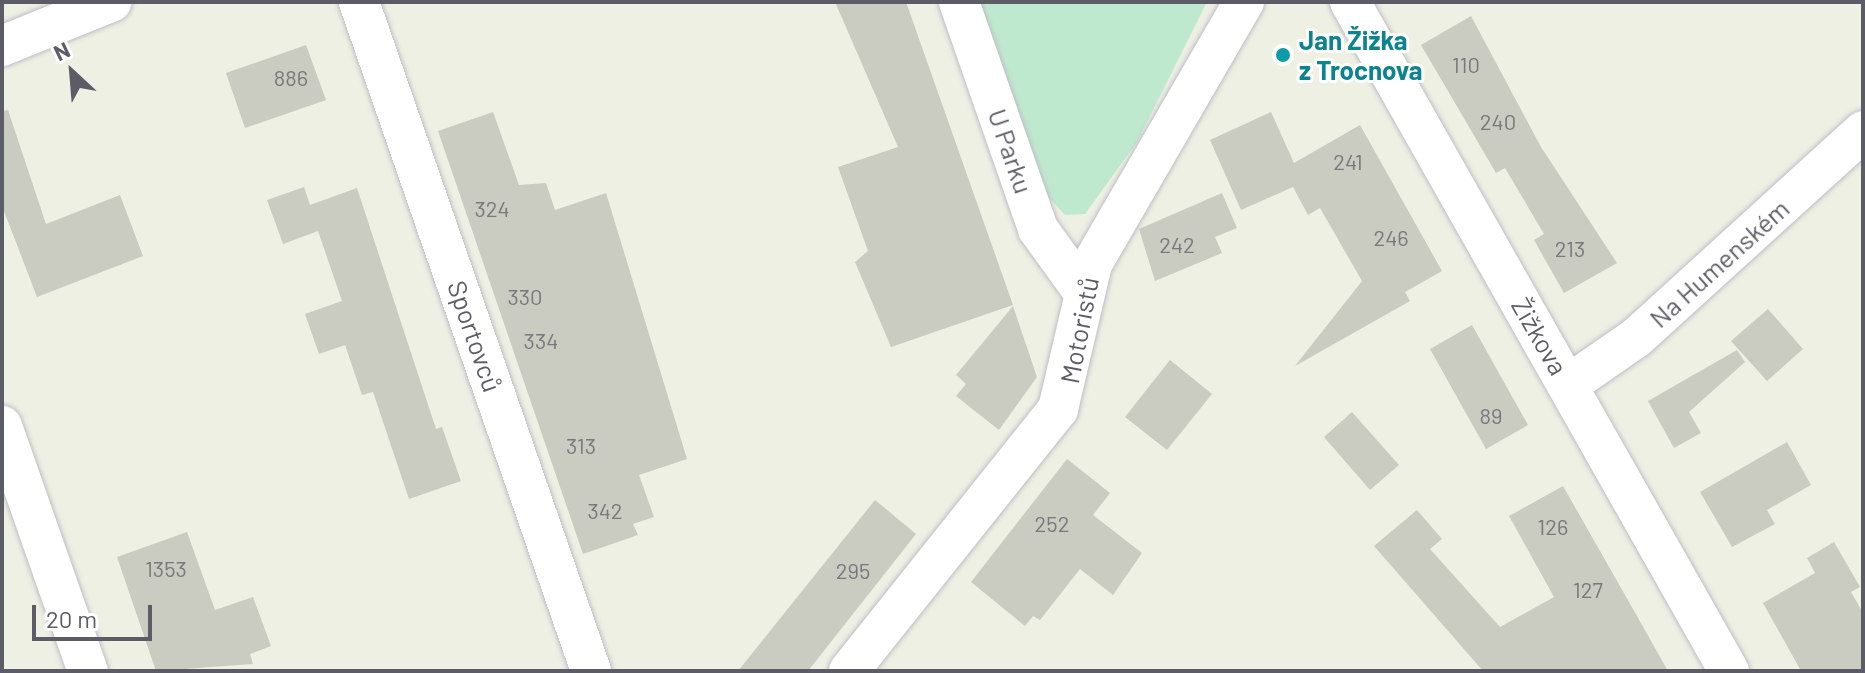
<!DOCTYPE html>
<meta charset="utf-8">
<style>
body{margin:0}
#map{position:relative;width:1865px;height:673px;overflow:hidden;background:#eef0e4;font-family:Barlow,sans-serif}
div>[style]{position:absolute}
.green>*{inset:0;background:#bfe9cf}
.building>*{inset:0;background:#cacbc1}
.roads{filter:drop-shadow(0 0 2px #bebec6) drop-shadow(0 0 2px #bebec6)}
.minor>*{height:40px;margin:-20px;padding:0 20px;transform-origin:20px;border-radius:20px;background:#fff}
.dots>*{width:22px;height:22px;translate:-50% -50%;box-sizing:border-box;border:4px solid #fff;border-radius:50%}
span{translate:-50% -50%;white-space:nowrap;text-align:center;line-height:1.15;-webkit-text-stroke:6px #fff;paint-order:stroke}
.number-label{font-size:22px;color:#78787d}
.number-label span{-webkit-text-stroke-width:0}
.culture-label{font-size:26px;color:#0d838f;font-weight:700}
.left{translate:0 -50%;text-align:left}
.street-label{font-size:26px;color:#5c5c66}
.frame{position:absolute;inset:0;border:4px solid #5c5c66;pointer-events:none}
.north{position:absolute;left:32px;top:32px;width:80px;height:80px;-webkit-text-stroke:6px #fff;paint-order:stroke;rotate:334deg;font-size:22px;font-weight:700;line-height:32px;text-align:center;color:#5c5c66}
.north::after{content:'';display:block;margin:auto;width:28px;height:36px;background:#5c5c66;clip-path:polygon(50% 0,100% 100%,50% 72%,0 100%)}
.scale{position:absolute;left:32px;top:605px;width:120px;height:36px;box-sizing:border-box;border:4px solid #5c5c66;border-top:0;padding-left:10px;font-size:24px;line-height:28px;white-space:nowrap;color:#5c5c66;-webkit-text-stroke:6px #fff;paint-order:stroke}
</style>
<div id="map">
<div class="green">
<div style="clip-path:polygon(970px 2px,1207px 2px,1137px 142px,1085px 214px,1065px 215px,1033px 180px)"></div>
</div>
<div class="building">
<div style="clip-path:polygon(835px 2px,906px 2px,1013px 305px,891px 347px,855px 262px,868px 251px,838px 167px,898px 147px)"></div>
<div style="clip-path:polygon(1471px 16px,1541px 147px,1617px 263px,1564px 293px,1534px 240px,1544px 234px,1505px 168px,1496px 173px,1421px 45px)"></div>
<div style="clip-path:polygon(306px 45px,326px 100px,245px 128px,226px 73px)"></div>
<div style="clip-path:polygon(8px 110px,46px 224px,120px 195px,143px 256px,37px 297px,2px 206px,2px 111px)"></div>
<div style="clip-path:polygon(493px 112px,519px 185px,546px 183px,555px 210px,606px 193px,687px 459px,639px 475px,654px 517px,633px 524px,638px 535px,583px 554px,438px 131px)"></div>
<div style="clip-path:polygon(1271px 112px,1294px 163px,1360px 125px,1442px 271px,1405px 292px,1410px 301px,1295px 366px,1362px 281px,1320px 208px,1308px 215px,1293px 187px,1241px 210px,1210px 140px)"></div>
<div style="clip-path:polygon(304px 187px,310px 205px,357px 188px,436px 429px,442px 427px,461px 481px,409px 499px,373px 392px,362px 395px,345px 345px,319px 354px,305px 314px,342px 301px,318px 231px,283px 244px,267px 200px)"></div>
<div style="clip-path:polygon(1222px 193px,1237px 228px,1215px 237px,1222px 253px,1155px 281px,1139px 229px)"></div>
<div style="clip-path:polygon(1013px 306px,1037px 377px,999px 430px,956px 396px,966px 384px,956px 375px)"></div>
<div style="clip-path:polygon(1768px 309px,1803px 349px,1767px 381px,1731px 341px)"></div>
<div style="clip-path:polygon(1472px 325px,1528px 425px,1486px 449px,1430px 349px)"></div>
<div style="clip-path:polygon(1737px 350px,1745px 362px,1689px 412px,1701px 433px,1674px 448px,1648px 401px)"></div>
<div style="clip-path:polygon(1170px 360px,1212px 394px,1167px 450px,1125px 417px)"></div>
<div style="clip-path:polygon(1352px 412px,1399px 465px,1370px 490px,1324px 437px)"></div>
<div style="clip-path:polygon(1787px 442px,1811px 485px,1767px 510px,1775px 524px,1732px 547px,1700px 492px)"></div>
<div style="clip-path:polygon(1067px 459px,1110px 493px,1093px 515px,1142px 553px,1113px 595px,1080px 569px,1040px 620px,1033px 616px,1025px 626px,971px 582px)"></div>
<div style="clip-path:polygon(1563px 486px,1633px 609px,1668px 671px,1483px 671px,1374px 546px,1417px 510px,1442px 539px,1430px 549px,1500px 627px,1554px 597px,1509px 516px)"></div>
<div style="clip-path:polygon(875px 500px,916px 534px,808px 671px,738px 671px)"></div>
<div style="clip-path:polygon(187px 532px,215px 610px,253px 597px,271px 646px,250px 654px,253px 664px,156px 671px,117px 557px)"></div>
<div style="clip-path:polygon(1834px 542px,1860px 587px,1851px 592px,1863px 613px,1863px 671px,1801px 671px,1763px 603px,1815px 573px,1807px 558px)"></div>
</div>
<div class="roads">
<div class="minor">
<div style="left:359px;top:2px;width:708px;rotate:70.87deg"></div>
<div style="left:959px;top:2px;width:240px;rotate:70.8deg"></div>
<div style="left:1038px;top:229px;width:75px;rotate:54.2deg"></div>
<div style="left:1350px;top:2px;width:769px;rotate:60.47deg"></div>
<div style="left:2px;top:46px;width:118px;rotate:-22deg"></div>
<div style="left:1568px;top:385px;width:84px;rotate:-34.8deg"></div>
<div style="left:1637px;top:337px;width:306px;rotate:-42.3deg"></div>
<div style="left:2px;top:426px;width:260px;rotate:70.7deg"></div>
<div style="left:849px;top:671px;width:335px;rotate:-51.4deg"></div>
<div style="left:1058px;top:409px;width:149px;rotate:-76.8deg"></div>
<div style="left:1092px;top:264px;width:303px;rotate:-59.9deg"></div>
</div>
</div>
<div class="dots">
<div style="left:1283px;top:55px;background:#0f9aa8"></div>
</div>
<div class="number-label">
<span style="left:1466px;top:65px">110</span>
<span style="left:291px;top:78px">886</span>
<span style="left:1498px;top:122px">240</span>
<span style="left:1348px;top:162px">241</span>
<span style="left:492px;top:209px">324</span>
<span style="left:1391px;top:238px">246</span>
<span style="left:1177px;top:245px">242</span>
<span style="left:1570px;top:249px">213</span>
<span style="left:525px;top:297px">330</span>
<span style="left:541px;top:341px">334</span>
<span style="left:1491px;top:416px">89</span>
<span style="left:581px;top:446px">313</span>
<span style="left:605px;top:511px">342</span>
<span style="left:1052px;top:524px">252</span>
<span style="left:1553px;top:527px">126</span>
<span style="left:166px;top:569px">1353</span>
<span style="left:853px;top:571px">295</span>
<span style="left:1588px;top:590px">127</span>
</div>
<div class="culture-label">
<span class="left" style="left:1299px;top:55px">Jan Žižka<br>z Trocnova</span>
</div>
<div class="street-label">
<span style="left:1011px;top:151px;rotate:71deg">U Parku</span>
<span style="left:1719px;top:263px;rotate:-42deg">Na Humenském</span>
<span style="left:1079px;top:330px;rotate:-79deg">Motoristů</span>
<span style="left:475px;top:336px;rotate:71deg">Sportovců</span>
<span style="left:1540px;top:336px;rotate:60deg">Žižkova</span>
</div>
<div class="frame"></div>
<div class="north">N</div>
<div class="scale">20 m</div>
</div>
